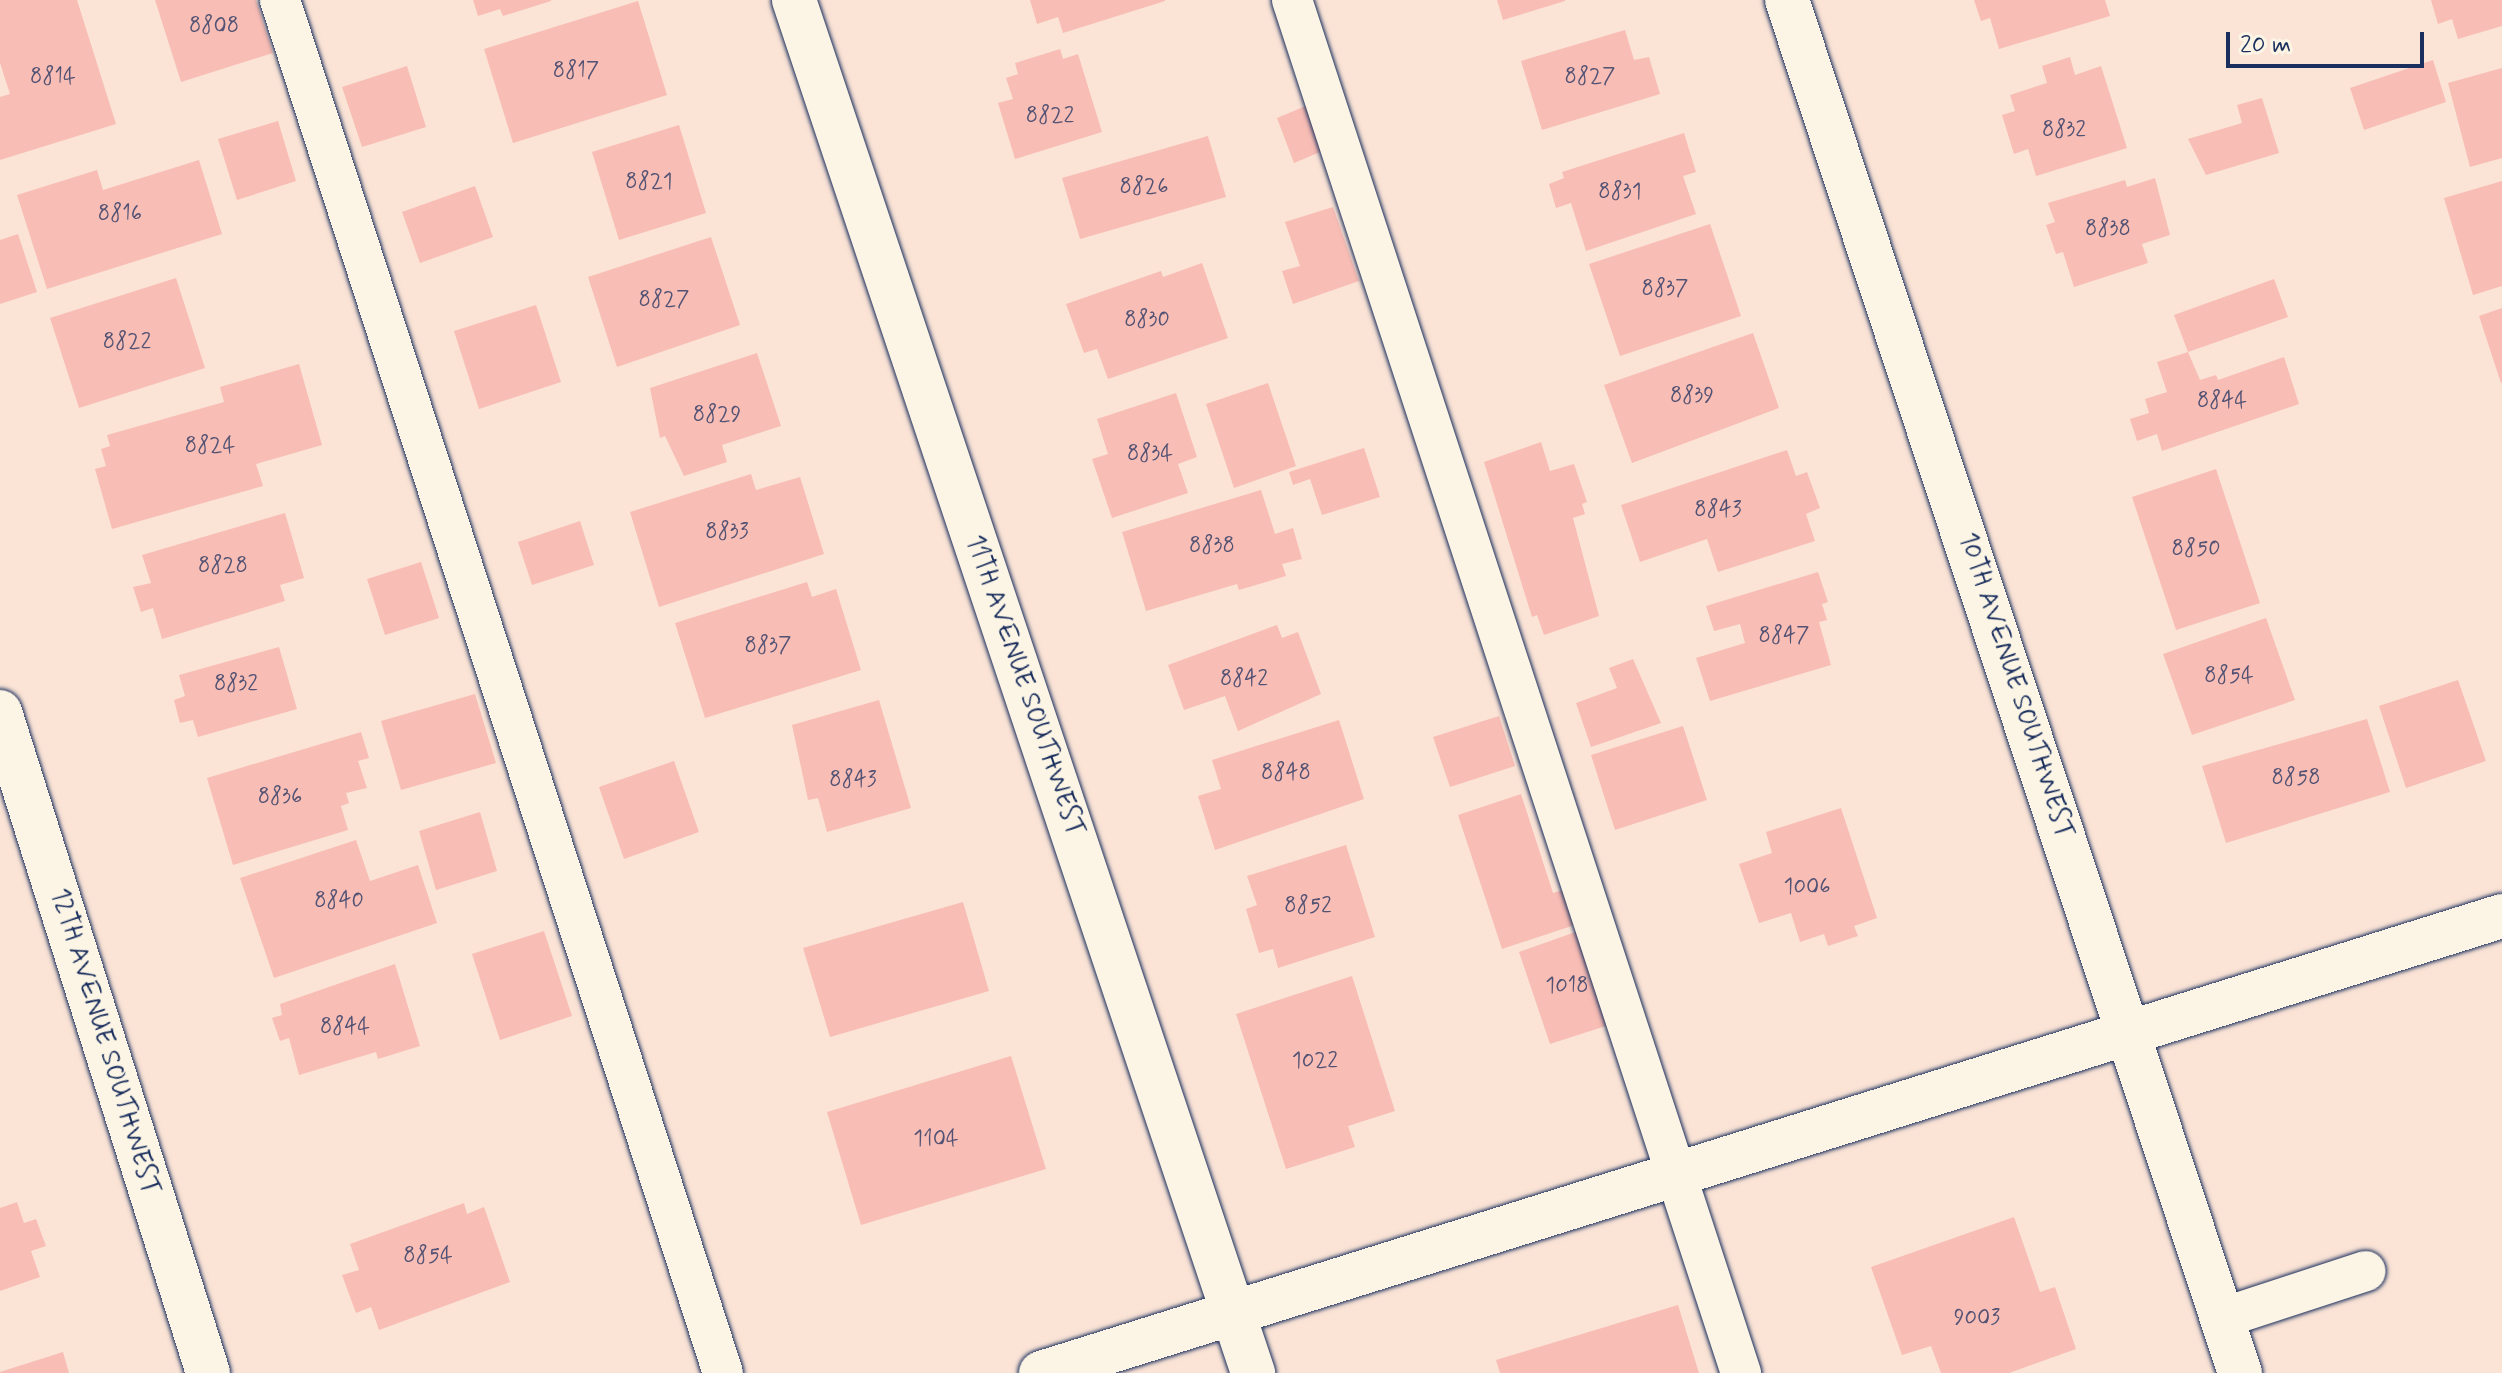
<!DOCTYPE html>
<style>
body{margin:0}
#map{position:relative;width:2502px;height:1373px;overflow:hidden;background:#fbe4d6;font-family:Mynerve,sans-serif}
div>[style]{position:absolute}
.building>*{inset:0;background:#f8bdb4}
.roads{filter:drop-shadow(0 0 2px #1b2f5e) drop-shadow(0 0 2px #1b2f5e)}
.service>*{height:40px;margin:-20px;padding:0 20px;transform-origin:20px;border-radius:20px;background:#fcf5e5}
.minor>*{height:44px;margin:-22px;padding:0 22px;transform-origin:22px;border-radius:22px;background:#fcf5e5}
.tertiary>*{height:44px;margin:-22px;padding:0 22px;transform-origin:22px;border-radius:22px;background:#fcf5e5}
span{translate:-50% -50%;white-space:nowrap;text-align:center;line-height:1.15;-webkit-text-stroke:6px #fcf5e5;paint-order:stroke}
.number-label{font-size:22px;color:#525274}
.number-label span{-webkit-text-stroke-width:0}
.street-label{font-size:26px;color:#1b2f5e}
.scale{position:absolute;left:2226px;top:32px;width:198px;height:36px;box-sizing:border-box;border:4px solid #1b2f5e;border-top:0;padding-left:10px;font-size:24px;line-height:28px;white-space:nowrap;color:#1b2f5e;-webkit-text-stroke:6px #fcf5e5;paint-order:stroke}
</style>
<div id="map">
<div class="building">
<div style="clip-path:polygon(0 0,77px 0,116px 124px,0 160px,0 97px,10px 94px,0 63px)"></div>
<div style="clip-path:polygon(155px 0,256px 0,273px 53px,181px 82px)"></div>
<div style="clip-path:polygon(473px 0,551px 0,551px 1px,503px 16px,500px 9px,478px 16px)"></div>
<div style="clip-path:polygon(1030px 0,1165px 0,1165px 1px,1063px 33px,1058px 17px,1037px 24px)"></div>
<div style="clip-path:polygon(1497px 0,1565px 0,1565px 1px,1503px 20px)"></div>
<div style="clip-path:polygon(1974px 0,2105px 0,2110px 16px,1999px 49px,1990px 18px,1981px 21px)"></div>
<div style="clip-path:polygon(2431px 0,2502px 0,2502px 26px,2458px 39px,2452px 19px,2438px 24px)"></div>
<div style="clip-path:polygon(638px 1px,667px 95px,513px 143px,484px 49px)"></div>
<div style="clip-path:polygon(1625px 30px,1634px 60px,1649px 57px,1660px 94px,1542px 130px,1521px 61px)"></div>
<div style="clip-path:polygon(1060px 49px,1063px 59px,1078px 54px,1102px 132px,1015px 159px,998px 103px,1013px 99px,1006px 78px,1018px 74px,1015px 63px)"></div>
<div style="clip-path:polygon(2070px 57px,2075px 75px,2101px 66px,2127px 148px,2036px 176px,2028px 149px,2014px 154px,2002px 115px,2015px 111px,2010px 95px,2047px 83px,2042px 66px)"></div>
<div style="clip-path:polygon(2433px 60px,2446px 102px,2364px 130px,2350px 88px)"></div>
<div style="clip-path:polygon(407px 66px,426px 127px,362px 147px,342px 87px)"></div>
<div style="clip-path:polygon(2502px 68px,2502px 158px,2470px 167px,2448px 83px)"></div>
<div style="clip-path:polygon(2262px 98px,2279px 153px,2206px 175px,2188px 139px,2242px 123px,2237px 105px)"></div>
<div style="clip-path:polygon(1308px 105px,1325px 150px,1294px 163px,1277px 118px)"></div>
<div style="clip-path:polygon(278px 121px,296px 181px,237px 200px,218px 139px)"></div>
<div style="clip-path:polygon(679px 125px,706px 213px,619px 240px,592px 152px)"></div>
<div style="clip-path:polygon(1684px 133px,1696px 172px,1683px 176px,1696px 214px,1586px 251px,1571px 203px,1556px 208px,1549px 184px,1564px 178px,1562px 172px)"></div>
<div style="clip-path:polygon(1208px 136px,1226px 197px,1080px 239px,1062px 178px)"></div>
<div style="clip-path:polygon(199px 160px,222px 234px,47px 289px,17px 195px,97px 170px,103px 190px)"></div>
<div style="clip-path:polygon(2155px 178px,2170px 235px,2142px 244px,2148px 263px,2074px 287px,2063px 252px,2056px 254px,2046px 225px,2055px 222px,2048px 203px,2125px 180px,2127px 187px)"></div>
<div style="clip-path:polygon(2502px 181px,2502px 286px,2473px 295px,2444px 198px)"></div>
<div style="clip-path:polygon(475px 186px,493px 237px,420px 263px,402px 212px)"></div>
<div style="clip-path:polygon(1333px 207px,1359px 281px,1293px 304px,1282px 271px,1300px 266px,1285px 222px)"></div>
<div style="clip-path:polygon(1710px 224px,1741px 316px,1620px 356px,1589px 264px)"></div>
<div style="clip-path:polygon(18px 234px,37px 292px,0 304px,0 240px)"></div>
<div style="clip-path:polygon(711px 237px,740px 325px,617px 367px,588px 277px)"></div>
<div style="clip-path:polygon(1202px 263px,1228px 338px,1108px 379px,1097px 349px,1084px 353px,1066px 304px,1161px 271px,1163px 277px)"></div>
<div style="clip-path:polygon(176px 278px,205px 368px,79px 408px,50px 318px)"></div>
<div style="clip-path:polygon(2274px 279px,2288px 317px,2188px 352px,2200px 380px,2216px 375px,2218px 380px,2284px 357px,2299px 404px,2162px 451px,2157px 434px,2137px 441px,2130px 419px,2149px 413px,2145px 399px,2167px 392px,2157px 362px,2188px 352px,2174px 315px)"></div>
<div style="clip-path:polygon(536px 305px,561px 382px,479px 409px,454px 331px)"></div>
<div style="clip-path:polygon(2502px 308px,2502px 383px,2501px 383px,2479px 316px)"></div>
<div style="clip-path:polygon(1753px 333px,1779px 408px,1632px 463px,1604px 385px)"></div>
<div style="clip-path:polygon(757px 353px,781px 426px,722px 445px,727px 462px,684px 476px,665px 436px,660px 438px,650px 388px)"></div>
<div style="clip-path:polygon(299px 364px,322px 445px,256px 464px,263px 486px,112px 529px,95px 469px,106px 466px,101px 449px,110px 446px,107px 435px,224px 402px,220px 387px)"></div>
<div style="clip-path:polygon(1268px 383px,1296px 466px,1234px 488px,1206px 404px)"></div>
<div style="clip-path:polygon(1176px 393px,1197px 457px,1178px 464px,1188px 493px,1112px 518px,1092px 459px,1108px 454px,1097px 419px)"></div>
<div style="clip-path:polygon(1541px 442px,1550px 471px,1574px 464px,1587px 502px,1582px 504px,1585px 514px,1573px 518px,1599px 616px,1544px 635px,1537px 615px,1532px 617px,1484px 462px)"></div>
<div style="clip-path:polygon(1364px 448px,1380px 497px,1322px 515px,1310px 479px,1293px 485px,1289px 472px)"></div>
<div style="clip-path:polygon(1787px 450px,1796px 476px,1807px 472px,1820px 508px,1806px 514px,1815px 541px,1718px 572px,1707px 539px,1640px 562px,1621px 505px)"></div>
<div style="clip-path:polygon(2216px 469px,2260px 603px,2176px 630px,2132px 497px)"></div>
<div style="clip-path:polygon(751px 474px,756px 490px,800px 477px,824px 554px,659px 607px,630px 512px)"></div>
<div style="clip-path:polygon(1261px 490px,1275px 534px,1293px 528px,1302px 559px,1282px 564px,1286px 576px,1239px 590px,1237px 584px,1146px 611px,1122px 532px)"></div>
<div style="clip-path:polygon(285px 513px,304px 578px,280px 585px,285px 601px,162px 639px,153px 608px,141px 612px,133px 587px,151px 583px,142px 555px)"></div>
<div style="clip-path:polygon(580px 521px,594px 565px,532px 585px,518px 542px)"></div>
<div style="clip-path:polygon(421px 562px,439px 618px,385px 635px,367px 579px)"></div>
<div style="clip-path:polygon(1818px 572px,1828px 602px,1822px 604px,1827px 620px,1819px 622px,1831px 665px,1710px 701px,1696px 658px,1745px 643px,1740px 624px,1714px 631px,1706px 606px)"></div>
<div style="clip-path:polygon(807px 582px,812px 597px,836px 589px,861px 670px,705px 718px,675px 623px)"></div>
<div style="clip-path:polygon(2266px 618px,2295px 700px,2192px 735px,2163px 654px)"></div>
<div style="clip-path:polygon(1277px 625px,1282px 638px,1298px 632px,1321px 694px,1238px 731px,1225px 696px,1184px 710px,1168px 665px)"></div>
<div style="clip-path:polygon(279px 647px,297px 709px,198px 737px,193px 720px,180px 723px,174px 700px,185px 696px,179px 675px)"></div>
<div style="clip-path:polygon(1633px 659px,1661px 723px,1591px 747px,1576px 703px,1617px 688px,1609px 668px)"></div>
<div style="clip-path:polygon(2458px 680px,2486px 761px,2406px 788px,2379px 706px)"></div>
<div style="clip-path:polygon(475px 694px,496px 763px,401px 790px,381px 721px)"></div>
<div style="clip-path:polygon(879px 700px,911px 808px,827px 832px,818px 798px,808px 800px,792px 725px)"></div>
<div style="clip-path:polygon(1499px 716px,1515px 766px,1450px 787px,1433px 737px)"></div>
<div style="clip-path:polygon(2367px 719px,2390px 792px,2226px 843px,2202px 766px)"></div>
<div style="clip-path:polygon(1339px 720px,1364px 799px,1215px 850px,1198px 796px,1221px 789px,1212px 760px)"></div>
<div style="clip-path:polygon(1683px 726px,1707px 800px,1615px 830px,1591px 755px)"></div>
<div style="clip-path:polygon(361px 732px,369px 758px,358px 761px,367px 788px,346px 793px,349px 803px,341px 806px,348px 830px,233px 865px,207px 778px)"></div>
<div style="clip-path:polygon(674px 761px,699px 832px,624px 859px,599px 787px)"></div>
<div style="clip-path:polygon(1521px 794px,1553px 893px,1573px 887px,1584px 922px,1502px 949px,1458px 815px)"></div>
<div style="clip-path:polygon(1841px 808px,1877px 918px,1854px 926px,1858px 936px,1828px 946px,1824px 934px,1800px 942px,1791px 913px,1759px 923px,1739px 864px,1772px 853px,1766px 832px)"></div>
<div style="clip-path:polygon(480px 812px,497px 871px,436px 890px,419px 831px)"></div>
<div style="clip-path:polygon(356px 840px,370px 881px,418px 865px,437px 923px,274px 978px,240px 878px)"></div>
<div style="clip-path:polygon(1346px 845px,1375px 937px,1278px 968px,1273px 949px,1259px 953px,1246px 909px,1257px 905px,1247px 876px)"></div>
<div style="clip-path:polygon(963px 902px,989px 991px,830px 1037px,803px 948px)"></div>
<div style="clip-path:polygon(1584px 929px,1615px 1023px,1550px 1044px,1519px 952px)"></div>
<div style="clip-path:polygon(544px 931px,572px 1016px,500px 1040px,472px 954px)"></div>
<div style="clip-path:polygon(395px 964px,420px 1046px,378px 1059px,376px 1052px,299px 1075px,289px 1038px,280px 1041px,272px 1018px,282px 1015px,280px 1004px)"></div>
<div style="clip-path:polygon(1352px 976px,1395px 1111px,1348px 1126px,1355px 1147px,1286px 1169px,1236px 1014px)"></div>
<div style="clip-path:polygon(1011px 1056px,1046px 1169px,861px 1225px,827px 1112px)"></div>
<div style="clip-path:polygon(17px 1202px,24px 1223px,36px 1219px,46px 1246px,31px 1251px,40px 1277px,0 1291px,0 1208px)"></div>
<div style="clip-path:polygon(464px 1203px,467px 1214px,484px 1207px,510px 1282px,379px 1330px,371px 1307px,356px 1313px,342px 1275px,359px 1270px,350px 1244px)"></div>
<div style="clip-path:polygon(2014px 1217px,2040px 1292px,2055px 1287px,2076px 1349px,2009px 1373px,1941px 1373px,1931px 1346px,1902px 1355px,1871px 1267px)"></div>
<div style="clip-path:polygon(1678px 1305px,1699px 1373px,1500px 1373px,1496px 1360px)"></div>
<div style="clip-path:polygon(63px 1352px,69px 1373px,0 1373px,0 1372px)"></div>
</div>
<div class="roads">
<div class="service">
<div style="left:280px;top:0;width:1443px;rotate:72.12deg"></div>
<div style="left:1292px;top:0;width:1445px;rotate:71.89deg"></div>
<div style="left:2222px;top:1318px;width:151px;rotate:-18.1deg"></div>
</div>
<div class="minor">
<div style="left:794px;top:0;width:1448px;rotate:71.51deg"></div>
<div style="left:1787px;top:0;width:1446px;rotate:71.74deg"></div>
<div style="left:0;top:712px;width:693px;rotate:72.53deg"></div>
</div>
<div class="tertiary">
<div style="left:1041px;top:1373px;width:1531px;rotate:-17.37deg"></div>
</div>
</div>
<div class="number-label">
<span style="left:214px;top:27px">8808</span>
<span style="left:576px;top:72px">8817</span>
<span style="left:53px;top:78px">8814</span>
<span style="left:1590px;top:78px">8827</span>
<span style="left:1050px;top:117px">8822</span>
<span style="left:2064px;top:131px">8832</span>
<span style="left:649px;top:183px">8821</span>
<span style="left:1144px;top:188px">8826</span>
<span style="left:1620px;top:193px">8831</span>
<span style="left:120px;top:215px">8816</span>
<span style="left:2108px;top:230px">8838</span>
<span style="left:1665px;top:290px">8837</span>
<span style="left:664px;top:301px">8827</span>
<span style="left:1147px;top:321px">8830</span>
<span style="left:127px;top:343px">8822</span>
<span style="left:1692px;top:397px">8839</span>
<span style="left:2222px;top:402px">8844</span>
<span style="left:717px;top:416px">8829</span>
<span style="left:210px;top:447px">8824</span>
<span style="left:1150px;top:455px">8834</span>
<span style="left:1718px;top:511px">8843</span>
<span style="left:727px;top:533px">8833</span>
<span style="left:1212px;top:547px">8838</span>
<span style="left:2196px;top:550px">8850</span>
<span style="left:223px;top:567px">8828</span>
<span style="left:1784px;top:637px">8847</span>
<span style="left:768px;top:647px">8837</span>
<span style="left:2229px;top:677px">8854</span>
<span style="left:1244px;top:680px">8842</span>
<span style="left:236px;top:685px">8832</span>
<span style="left:1286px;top:774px">8848</span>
<span style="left:2296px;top:779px">8858</span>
<span style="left:853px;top:781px">8843</span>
<span style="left:280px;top:798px">8836</span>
<span style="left:1807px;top:888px">1006</span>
<span style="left:339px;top:902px">8840</span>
<span style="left:1308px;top:907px">8852</span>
<span style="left:1567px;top:987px">1018</span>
<span style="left:345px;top:1028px">8844</span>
<span style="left:1315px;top:1062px">1022</span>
<span style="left:936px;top:1140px">1104</span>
<span style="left:428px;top:1257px">8854</span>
<span style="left:1977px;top:1319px">9003</span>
</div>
<div class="street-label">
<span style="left:1024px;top:686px;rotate:71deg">11TH AVENUE SOUTHWEST</span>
<span style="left:2015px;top:686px;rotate:72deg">10TH AVENUE SOUTHWEST</span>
<span style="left:104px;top:1042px;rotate:73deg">12TH AVENUE SOUTHWEST</span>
</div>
<div class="scale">20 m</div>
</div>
